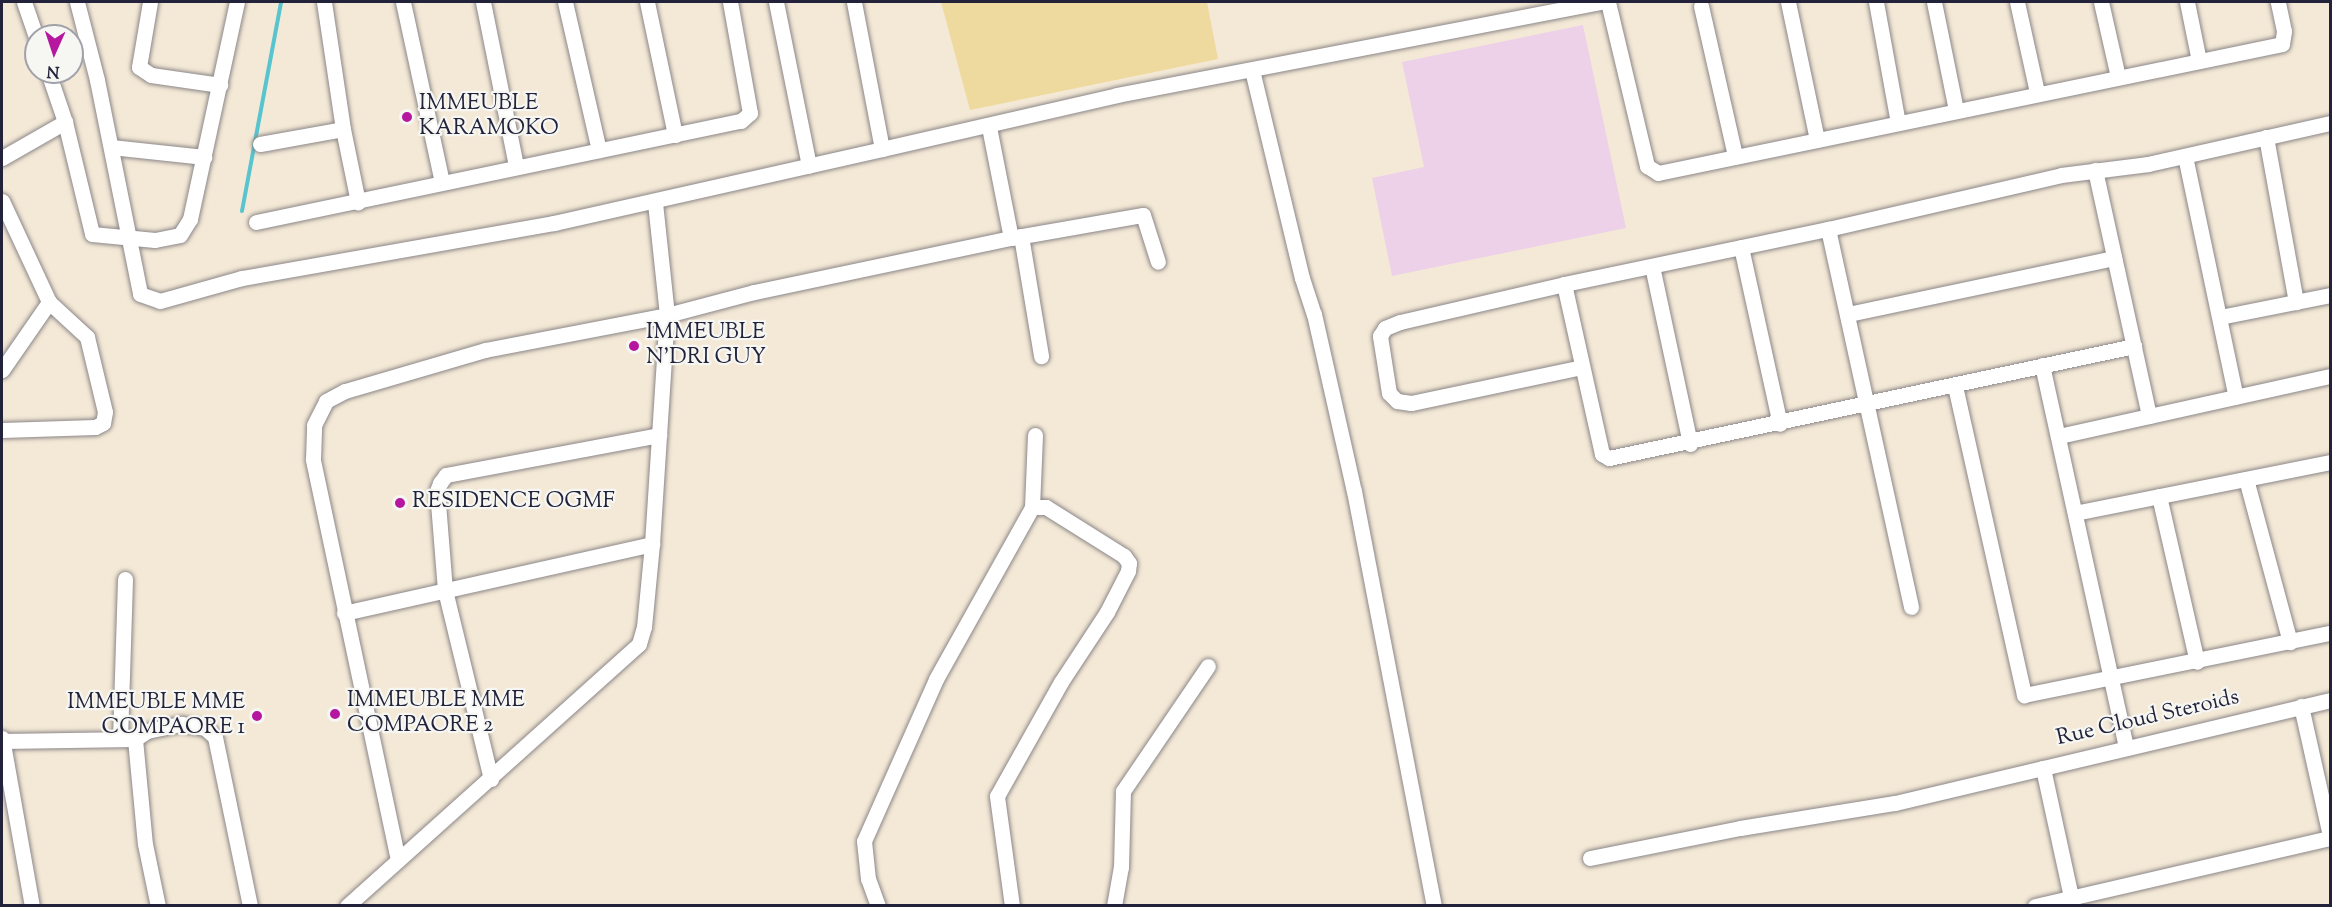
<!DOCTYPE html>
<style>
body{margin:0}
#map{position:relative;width:2332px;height:907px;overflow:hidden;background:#f4e9d6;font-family:"Sorts Mill Goudy",serif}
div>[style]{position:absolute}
.built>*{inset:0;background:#edd1e9}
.sand>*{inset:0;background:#eeda9e}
.stream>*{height:4px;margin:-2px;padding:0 2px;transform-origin:2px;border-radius:2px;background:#58c4cf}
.roads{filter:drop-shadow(0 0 2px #8b8688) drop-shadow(0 0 2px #8b8688)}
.minor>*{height:15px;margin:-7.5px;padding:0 7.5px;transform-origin:7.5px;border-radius:7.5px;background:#fff}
.dots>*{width:16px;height:16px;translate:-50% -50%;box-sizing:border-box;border:3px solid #f6f6f2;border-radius:50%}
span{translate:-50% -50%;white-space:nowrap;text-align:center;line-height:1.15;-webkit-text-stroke:4.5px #f6f6f2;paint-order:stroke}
.poi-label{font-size:22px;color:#22223b}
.left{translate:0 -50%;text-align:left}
.right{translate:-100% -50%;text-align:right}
.street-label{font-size:22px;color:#22223b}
.frame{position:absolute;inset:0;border:3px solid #22223b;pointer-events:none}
.north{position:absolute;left:24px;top:24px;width:60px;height:60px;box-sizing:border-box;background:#f6f6f2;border:2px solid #a1a1a9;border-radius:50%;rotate:183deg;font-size:16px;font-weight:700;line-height:24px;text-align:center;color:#22223b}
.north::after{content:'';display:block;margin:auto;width:21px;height:27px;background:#b5179e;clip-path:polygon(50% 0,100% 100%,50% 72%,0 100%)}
</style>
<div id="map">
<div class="built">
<div style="clip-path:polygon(1583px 25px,1626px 228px,1392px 276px,1372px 178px,1424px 167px,1402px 62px)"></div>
</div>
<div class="sand">
<div style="clip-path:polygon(941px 2px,1207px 2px,1218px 59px,970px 110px)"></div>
</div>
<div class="stream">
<div style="left:242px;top:211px;width:213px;rotate:-79.4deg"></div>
</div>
<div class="roads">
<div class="minor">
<div style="left:24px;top:2px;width:37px;rotate:71deg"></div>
<div style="left:77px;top:2px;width:81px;rotate:75.6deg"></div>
<div style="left:97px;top:80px;width:218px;rotate:78.6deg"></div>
<div style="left:140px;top:294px;width:21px;rotate:19deg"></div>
<div style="left:160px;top:301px;width:85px;rotate:-15.7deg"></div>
<div style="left:242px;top:278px;width:317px;rotate:-10deg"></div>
<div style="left:554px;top:223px;width:336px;rotate:-12.7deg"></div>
<div style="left:882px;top:149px;width:150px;rotate:-100.8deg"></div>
<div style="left:150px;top:2px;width:66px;rotate:99.6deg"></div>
<div style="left:139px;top:67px;width:14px;rotate:34deg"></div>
<div style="left:151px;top:75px;width:70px;rotate:8.2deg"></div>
<div style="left:324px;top:2px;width:128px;rotate:81.5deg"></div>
<div style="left:343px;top:129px;width:75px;rotate:78.4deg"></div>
<div style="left:403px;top:2px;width:184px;rotate:77.8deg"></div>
<div style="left:483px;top:2px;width:167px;rotate:78.6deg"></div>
<div style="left:565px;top:2px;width:152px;rotate:77.1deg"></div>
<div style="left:647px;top:2px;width:136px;rotate:78.1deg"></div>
<div style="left:776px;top:2px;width:167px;rotate:78.6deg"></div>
<div style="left:1608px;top:2px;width:169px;rotate:76.6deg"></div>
<div style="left:1647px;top:166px;width:13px;rotate:32deg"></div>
<div style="left:1658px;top:173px;width:637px;rotate:-11.68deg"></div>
<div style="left:2282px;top:44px;width:13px;rotate:-81deg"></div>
<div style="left:2284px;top:31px;width:30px;rotate:-102deg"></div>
<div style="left:1788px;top:2px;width:141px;rotate:78.1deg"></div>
<div style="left:1876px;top:2px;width:123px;rotate:79.7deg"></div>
<div style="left:1934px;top:2px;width:110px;rotate:78.5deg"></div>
<div style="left:2017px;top:2px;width:92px;rotate:77.5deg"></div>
<div style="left:2101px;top:2px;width:77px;rotate:77.2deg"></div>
<div style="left:2187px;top:2px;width:60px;rotate:78.5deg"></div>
<div style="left:1701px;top:6px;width:154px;rotate:77.2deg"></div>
<div style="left:1252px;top:70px;width:214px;rotate:76.5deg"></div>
<div style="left:1302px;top:278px;width:38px;rotate:72deg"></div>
<div style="left:1314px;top:314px;width:181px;rotate:77.3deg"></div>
<div style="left:1354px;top:491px;width:423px;rotate:79.1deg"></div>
<div style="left:48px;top:72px;width:53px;rotate:71.2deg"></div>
<div style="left:65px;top:122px;width:115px;rotate:76.4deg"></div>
<div style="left:92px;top:234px;width:63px;rotate:5.4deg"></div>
<div style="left:155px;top:240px;width:25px;rotate:-11deg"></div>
<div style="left:180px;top:235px;width:19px;rotate:-58deg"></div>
<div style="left:190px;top:219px;width:222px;rotate:-77.8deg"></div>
<div style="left:989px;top:127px;width:113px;rotate:78.8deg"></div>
<div style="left:2266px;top:137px;width:168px;rotate:79.7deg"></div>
<div style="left:260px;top:144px;width:84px;rotate:-10.2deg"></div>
<div style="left:111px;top:147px;width:94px;rotate:6.1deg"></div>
<div style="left:882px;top:149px;width:241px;rotate:-12.9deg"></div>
<div style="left:1117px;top:95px;width:492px;rotate:-10.9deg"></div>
<div style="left:2185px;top:156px;width:246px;rotate:78.1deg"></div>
<div style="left:2px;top:158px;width:73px;rotate:-29.7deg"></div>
<div style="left:2095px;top:170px;width:252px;rotate:77.6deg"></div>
<div style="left:2px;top:201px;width:111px;rotate:65deg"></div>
<div style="left:49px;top:302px;width:52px;rotate:42.6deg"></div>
<div style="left:87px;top:337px;width:77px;rotate:76.5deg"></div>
<div style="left:105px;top:412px;width:11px;rotate:100deg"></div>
<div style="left:103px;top:423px;width:9px;rotate:153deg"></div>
<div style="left:95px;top:427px;width:93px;rotate:178.2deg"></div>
<div style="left:256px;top:222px;width:495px;rotate:-11.8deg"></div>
<div style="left:741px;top:121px;width:12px;rotate:-42deg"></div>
<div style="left:750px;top:113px;width:113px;rotate:-100.2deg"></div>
<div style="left:1828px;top:229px;width:387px;rotate:77.6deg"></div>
<div style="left:1021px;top:236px;width:122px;rotate:80.5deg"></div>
<div style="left:1741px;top:247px;width:181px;rotate:77.6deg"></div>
<div style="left:1652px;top:266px;width:182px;rotate:77.9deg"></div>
<div style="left:1564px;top:284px;width:174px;rotate:77.4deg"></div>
<div style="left:1602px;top:454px;width:8px;rotate:30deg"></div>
<div style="left:1609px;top:458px;width:537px;rotate:-12.04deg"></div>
<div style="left:1848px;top:314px;width:272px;rotate:-11.9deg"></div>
<div style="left:2220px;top:317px;width:112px;rotate:-11.3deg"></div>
<div style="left:2042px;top:365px;width:392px;rotate:77.6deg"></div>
<div style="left:1582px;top:367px;width:175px;rotate:168.1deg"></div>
<div style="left:1411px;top:403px;width:14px;rotate:-172deg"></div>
<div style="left:1397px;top:401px;width:11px;rotate:-135deg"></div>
<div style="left:1389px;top:393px;width:58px;rotate:-99deg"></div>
<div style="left:1380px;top:336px;width:9px;rotate:-58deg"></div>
<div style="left:1385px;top:328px;width:16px;rotate:-22deg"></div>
<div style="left:1400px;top:322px;width:168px;rotate:-13deg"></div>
<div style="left:1564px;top:284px;width:270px;rotate:-11.8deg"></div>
<div style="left:1828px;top:229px;width:239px;rotate:-13deg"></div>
<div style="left:2061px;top:175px;width:88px;rotate:-7.2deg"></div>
<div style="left:2148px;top:164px;width:187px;rotate:-12.7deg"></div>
<div style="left:2px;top:370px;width:83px;rotate:-55.3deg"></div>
<div style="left:1955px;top:386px;width:317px;rotate:77.4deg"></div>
<div style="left:2024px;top:695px;width:312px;rotate:-11.5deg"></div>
<div style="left:2059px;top:436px;width:278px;rotate:-12.5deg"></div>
<div style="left:2246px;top:479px;width:169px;rotate:74.9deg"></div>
<div style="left:2159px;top:496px;width:170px;rotate:77.1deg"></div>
<div style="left:2075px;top:513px;width:260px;rotate:-11.3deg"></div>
<div style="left:344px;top:613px;width:316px;rotate:-12.6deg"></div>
<div style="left:2301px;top:706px;width:133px;rotate:77.4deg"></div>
<div style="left:2px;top:738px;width:171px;rotate:79.9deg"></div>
<div style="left:120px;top:739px;width:160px;rotate:-88.2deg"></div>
<div style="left:135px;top:739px;width:105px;rotate:84.6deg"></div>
<div style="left:145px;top:844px;width:63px;rotate:78.2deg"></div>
<div style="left:2px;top:741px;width:133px;rotate:-0.9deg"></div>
<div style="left:135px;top:739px;width:14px;rotate:-34deg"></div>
<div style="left:147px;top:731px;width:35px;rotate:-12deg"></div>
<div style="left:181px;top:724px;width:24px;rotate:9deg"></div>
<div style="left:205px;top:728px;width:13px;rotate:42deg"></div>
<div style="left:215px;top:737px;width:173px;rotate:78.3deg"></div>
<div style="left:491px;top:779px;width:195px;rotate:-103.7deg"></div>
<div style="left:445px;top:590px;width:99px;rotate:-94.6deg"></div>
<div style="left:437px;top:491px;width:9px;rotate:-69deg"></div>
<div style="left:440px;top:483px;width:10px;rotate:-53deg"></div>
<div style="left:446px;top:475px;width:217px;rotate:-10.6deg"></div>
<div style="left:1590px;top:858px;width:153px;rotate:-11.3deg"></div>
<div style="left:1740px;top:828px;width:157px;rotate:-9.2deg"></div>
<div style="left:1895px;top:803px;width:152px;rotate:-13.3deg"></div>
<div style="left:398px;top:860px;width:410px;rotate:-102deg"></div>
<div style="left:313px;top:459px;width:34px;rotate:-88deg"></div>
<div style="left:314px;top:425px;width:27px;rotate:-63deg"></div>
<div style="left:326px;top:401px;width:21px;rotate:-28deg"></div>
<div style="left:345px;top:391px;width:146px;rotate:-16.3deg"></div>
<div style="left:485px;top:350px;width:185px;rotate:-10.9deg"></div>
<div style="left:667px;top:315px;width:90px;rotate:-14.8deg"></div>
<div style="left:754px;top:292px;width:263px;rotate:-11.9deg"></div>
<div style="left:1011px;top:238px;width:134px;rotate:-9.9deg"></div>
<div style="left:1143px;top:215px;width:49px;rotate:72.3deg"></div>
<div style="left:347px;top:906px;width:392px;rotate:-41.9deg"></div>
<div style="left:639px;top:644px;width:18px;rotate:-74deg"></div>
<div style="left:644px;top:627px;width:83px;rotate:-84.5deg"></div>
<div style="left:652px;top:544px;width:229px;rotate:-86.3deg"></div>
<div style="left:667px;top:315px;width:114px;rotate:-96.1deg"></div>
<div style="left:878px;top:906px;width:29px;rotate:-110deg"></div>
<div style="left:868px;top:879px;width:38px;rotate:-96deg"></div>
<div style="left:864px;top:841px;width:177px;rotate:-66deg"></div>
<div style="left:936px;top:679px;width:197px;rotate:-60.8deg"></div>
<div style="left:1032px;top:507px;width:72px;rotate:-87.6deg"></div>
<div style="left:1012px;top:906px;width:111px;rotate:-97.8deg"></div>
<div style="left:997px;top:796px;width:131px;rotate:-60.7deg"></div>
<div style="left:1061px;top:682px;width:84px;rotate:-56.7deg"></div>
<div style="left:1107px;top:612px;width:46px;rotate:-62.9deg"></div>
<div style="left:1128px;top:571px;width:8px;rotate:-83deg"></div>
<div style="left:1129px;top:563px;width:9px;rotate:-126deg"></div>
<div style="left:1124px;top:556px;width:92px;rotate:-147.9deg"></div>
<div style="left:1046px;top:507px;width:14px;rotate:180deg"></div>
<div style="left:1114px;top:906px;width:40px;rotate:-80deg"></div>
<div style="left:1121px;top:867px;width:76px;rotate:-88.5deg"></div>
<div style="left:1123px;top:791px;width:151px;rotate:-55.8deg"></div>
<div style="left:2035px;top:906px;width:303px;rotate:-13deg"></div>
<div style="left:2073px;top:906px;width:141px;rotate:-102.3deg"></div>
<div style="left:2043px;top:768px;width:295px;rotate:-13.3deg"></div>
</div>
</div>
<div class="dots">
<div style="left:407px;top:117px;background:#b5179e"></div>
<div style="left:634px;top:346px;background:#b5179e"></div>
<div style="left:400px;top:503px;background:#b5179e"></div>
<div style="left:335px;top:714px;background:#b5179e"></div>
<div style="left:257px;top:716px;background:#b5179e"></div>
</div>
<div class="poi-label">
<span class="left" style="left:419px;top:117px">IMMEUBLE<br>KARAMOKO</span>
<span class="left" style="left:646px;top:346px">IMMEUBLE<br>N'DRI GUY</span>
<span class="left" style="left:412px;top:503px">RESIDENCE OGMF</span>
<span class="left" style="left:347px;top:714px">IMMEUBLE MME<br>COMPAORE 2</span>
<span class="right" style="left:245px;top:716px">IMMEUBLE MME<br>COMPAORE 1</span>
</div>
<div class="street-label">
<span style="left:2148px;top:719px;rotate:-13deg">Rue Cloud Steroids</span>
</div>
<div class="frame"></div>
<div class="north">N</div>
</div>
